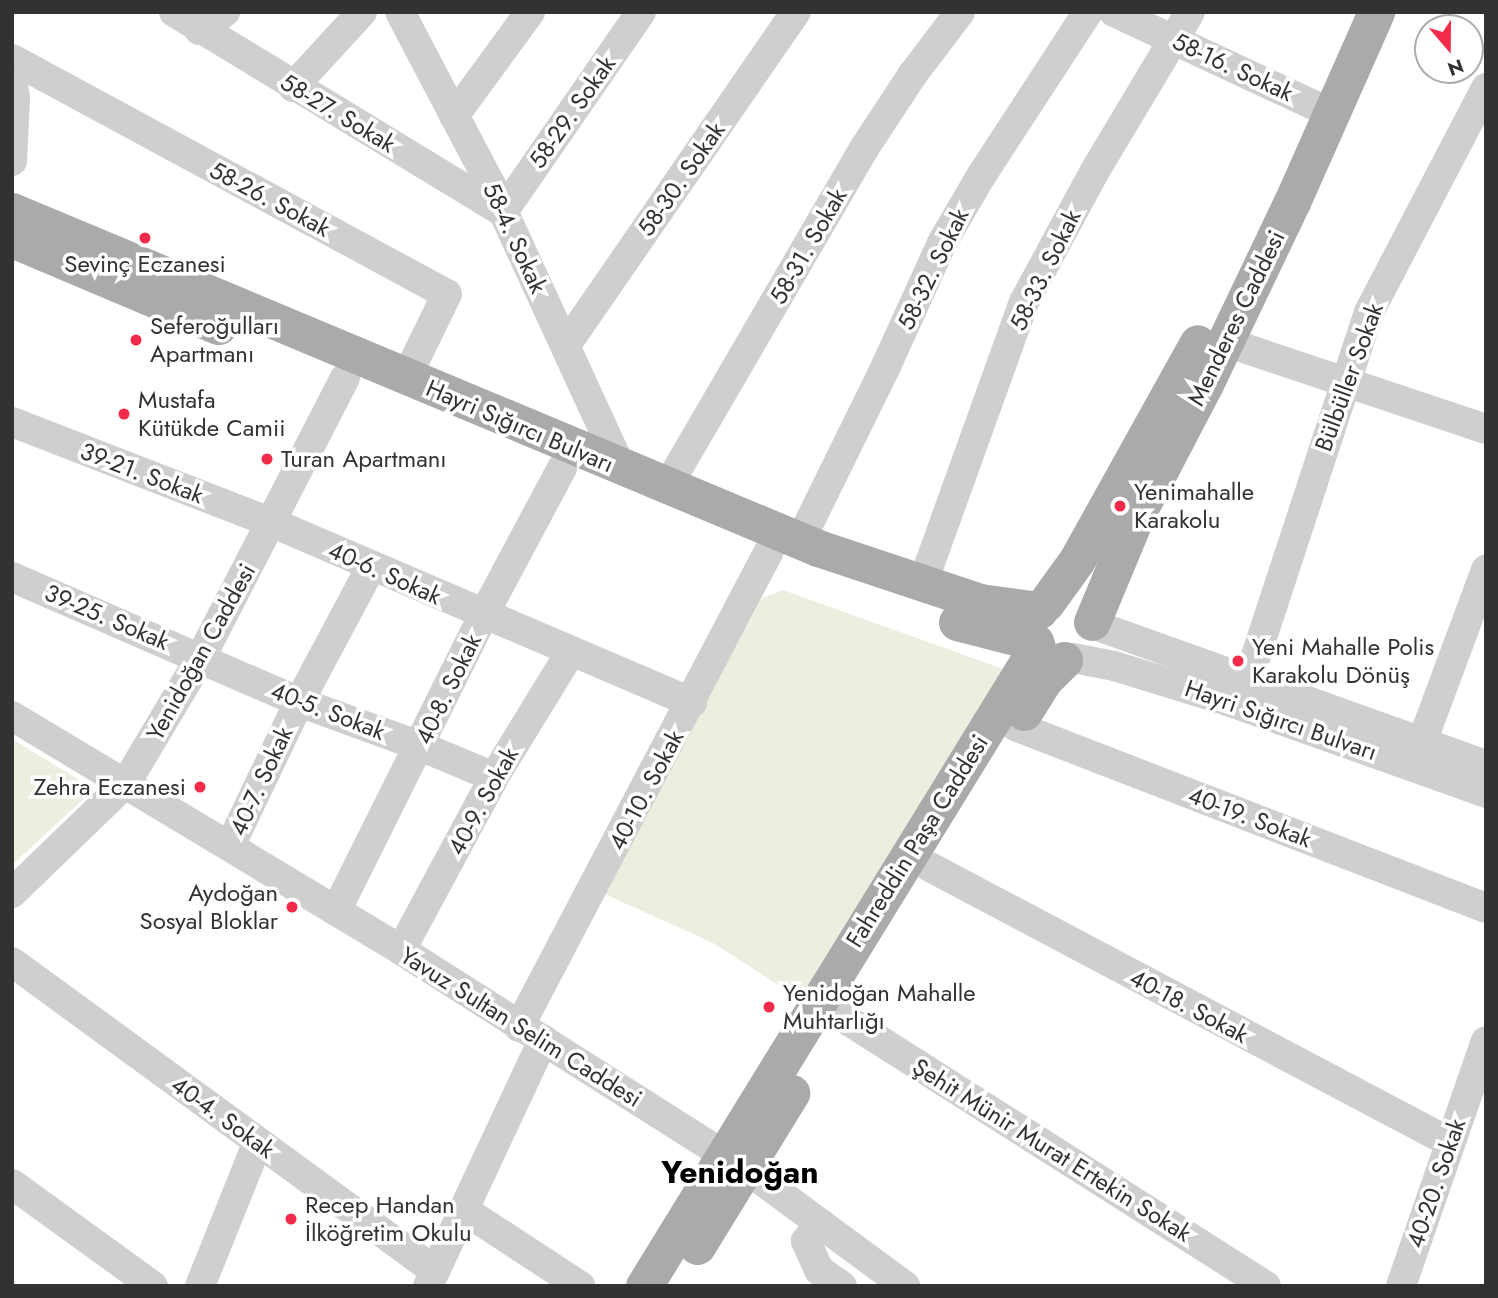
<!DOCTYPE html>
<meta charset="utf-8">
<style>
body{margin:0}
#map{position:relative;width:1498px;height:1298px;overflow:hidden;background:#fff;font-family:Jost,sans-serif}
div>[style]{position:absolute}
.green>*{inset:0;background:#eaefe0}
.minor>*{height:30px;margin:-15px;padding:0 15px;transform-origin:15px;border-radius:15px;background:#cfcfcf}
.major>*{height:37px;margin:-18.5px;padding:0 18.5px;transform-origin:18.5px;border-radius:18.5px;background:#aaa}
.dots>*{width:19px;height:19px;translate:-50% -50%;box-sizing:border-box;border:4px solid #fff;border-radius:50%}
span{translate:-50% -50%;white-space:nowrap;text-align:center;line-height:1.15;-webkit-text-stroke:7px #fff;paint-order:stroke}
.street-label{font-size:24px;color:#323232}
.poi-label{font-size:24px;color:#323232}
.left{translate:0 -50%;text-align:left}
.right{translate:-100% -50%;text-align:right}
.district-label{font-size:32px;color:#000;font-weight:700}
.frame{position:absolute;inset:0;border:14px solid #323232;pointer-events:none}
.north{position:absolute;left:1414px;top:14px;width:70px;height:70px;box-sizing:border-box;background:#fff;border:2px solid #adadad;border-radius:50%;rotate:160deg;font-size:19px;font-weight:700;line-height:28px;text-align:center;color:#323232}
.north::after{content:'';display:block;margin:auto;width:24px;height:32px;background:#f32b4a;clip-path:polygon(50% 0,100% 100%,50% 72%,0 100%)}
</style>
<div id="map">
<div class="green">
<div style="clip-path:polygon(783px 590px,1003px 669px,802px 1000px,713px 943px,602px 893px,762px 598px)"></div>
<div style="clip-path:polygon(12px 739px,94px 789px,12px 865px)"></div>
</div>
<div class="minor">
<div style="left:174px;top:12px;width:385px;rotate:31.3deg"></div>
<div style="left:503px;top:212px;width:243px;rotate:-55.4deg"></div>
<div style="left:400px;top:12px;width:195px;rotate:62.3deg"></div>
<div style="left:491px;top:185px;width:311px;rotate:65.3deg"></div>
<div style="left:1114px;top:12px;width:220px;rotate:25deg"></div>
<div style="left:199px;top:30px;width:32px;rotate:-35deg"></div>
<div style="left:12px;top:59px;width:494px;rotate:28.4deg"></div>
<div style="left:447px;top:294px;width:93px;rotate:116deg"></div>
<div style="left:12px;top:79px;width:19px;rotate:81deg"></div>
<div style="left:15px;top:98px;width:63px;rotate:92.7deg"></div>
<div style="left:293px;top:87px;width:102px;rotate:-47.4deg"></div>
<div style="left:454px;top:116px;width:129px;rotate:-53.8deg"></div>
<div style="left:1226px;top:342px;width:274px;rotate:18.5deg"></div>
<div style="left:566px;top:345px;width:405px;rotate:-55.4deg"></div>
<div style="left:12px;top:422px;width:280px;rotate:21.2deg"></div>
<div style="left:273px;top:523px;width:456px;rotate:23.2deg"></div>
<div style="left:667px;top:487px;width:393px;rotate:-59.8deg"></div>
<div style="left:865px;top:147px;width:87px;rotate:-56.7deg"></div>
<div style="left:913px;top:74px;width:78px;rotate:-52.8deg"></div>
<div style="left:801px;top:539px;width:193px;rotate:-63.8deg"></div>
<div style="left:886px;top:366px;width:137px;rotate:-65.5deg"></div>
<div style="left:943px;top:241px;width:75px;rotate:-59.7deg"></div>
<div style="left:981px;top:176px;width:196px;rotate:-56.9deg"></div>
<div style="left:12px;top:577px;width:313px;rotate:23.5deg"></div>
<div style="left:299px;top:702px;width:129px;rotate:20deg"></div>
<div style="left:420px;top:746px;width:80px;rotate:22.7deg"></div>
<div style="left:922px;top:585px;width:301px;rotate:-70.2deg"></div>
<div style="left:1024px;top:302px;width:151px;rotate:-61.6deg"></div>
<div style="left:1096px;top:169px;width:183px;rotate:-59.1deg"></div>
<div style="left:1092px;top:624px;width:418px;rotate:19.7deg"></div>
<div style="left:1073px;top:658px;width:42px;rotate:11deg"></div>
<div style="left:1114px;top:666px;width:119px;rotate:17.1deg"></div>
<div style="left:1228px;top:701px;width:274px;rotate:19.6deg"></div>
<div style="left:1248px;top:680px;width:387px;rotate:-71.8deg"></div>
<div style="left:1369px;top:312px;width:253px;rotate:-62.4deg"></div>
<div style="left:12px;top:716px;width:454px;rotate:31deg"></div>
<div style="left:401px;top:950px;width:407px;rotate:32.4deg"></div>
<div style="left:745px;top:1168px;width:199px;rotate:36.4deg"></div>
<div style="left:1015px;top:726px;width:505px;rotate:21.13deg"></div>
<div style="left:1422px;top:742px;width:184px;rotate:-69.6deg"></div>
<div style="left:230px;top:846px;width:160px;rotate:-64.4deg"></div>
<div style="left:299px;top:702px;width:153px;rotate:-61.9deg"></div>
<div style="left:930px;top:867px;width:587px;rotate:27.92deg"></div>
<div style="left:12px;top:893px;width:158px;rotate:-44deg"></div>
<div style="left:126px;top:783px;width:147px;rotate:-59.2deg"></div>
<div style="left:201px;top:657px;width:314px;rotate:-62.7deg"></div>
<div style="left:336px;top:911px;width:330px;rotate:-63.5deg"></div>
<div style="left:483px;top:616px;width:168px;rotate:-61.9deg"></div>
<div style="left:401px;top:950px;width:196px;rotate:-61.7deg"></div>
<div style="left:494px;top:777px;width:145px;rotate:-58.5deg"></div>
<div style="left:12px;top:962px;width:524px;rotate:36.15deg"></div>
<div style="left:838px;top:1014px;width:507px;rotate:32.44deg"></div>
<div style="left:519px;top:1027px;width:538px;rotate:-62.29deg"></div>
<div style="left:12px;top:1184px;width:174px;rotate:35.9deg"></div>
<div style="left:464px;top:1210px;width:139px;rotate:33.2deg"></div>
<div style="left:820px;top:1223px;width:23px;rotate:128deg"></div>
<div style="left:806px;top:1241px;width:32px;rotate:66deg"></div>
<div style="left:819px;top:1270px;width:28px;rotate:35deg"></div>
<div style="left:200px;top:1286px;width:155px;rotate:-68.1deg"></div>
<div style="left:428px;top:1286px;width:272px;rotate:-64.9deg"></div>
<div style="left:1401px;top:1286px;width:259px;rotate:-70.9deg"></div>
</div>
<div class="major">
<div style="left:12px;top:211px;width:874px;rotate:22.69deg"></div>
<div style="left:818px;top:548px;width:171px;rotate:18.4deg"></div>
<div style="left:980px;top:602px;width:60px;rotate:7.7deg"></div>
<div style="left:12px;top:239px;width:224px;rotate:22.9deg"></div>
<div style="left:1046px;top:603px;width:53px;rotate:-54.2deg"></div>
<div style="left:1077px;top:560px;width:248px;rotate:-60.9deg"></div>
<div style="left:957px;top:622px;width:81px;rotate:14.4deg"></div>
<div style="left:1092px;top:622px;width:117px;rotate:-67.4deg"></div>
<div style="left:1137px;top:514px;width:147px;rotate:-62.4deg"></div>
<div style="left:1205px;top:384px;width:202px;rotate:-64.5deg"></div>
<div style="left:1292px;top:202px;width:208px;rotate:-66.1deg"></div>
<div style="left:1024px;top:712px;width:39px;rotate:-58deg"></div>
<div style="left:1045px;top:679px;width:27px;rotate:-45deg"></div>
<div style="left:697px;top:1246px;width:180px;rotate:-58.4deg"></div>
<div style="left:644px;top:1286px;width:750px;rotate:-58.41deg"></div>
</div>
<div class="dots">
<div style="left:145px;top:238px;background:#f32b4a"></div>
<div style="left:136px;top:340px;background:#f32b4a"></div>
<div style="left:124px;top:414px;background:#f32b4a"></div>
<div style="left:267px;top:459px;background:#f32b4a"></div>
<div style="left:1120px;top:506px;background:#f32b4a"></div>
<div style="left:1238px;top:661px;background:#f32b4a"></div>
<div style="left:200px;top:787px;background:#f32b4a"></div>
<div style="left:292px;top:907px;background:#f32b4a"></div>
<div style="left:769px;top:1007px;background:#f32b4a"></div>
<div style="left:291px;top:1219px;background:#f32b4a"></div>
</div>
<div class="street-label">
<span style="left:1233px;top:67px;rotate:25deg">58-16. Sokak</span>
<span style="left:572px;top:112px;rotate:-55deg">58-29. Sokak</span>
<span style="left:338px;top:113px;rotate:31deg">58-27. Sokak</span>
<span style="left:681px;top:179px;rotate:-55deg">58-30. Sokak</span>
<span style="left:270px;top:199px;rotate:28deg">58-26. Sokak</span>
<span style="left:515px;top:238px;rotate:65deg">58-4. Sokak</span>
<span style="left:808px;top:246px;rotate:-60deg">58-31. Sokak</span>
<span style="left:933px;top:269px;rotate:-64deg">58-32. Sokak</span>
<span style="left:1045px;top:270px;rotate:-64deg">58-33. Sokak</span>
<span style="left:1236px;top:318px;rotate:-64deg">Menderes Caddesi</span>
<span style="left:1349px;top:377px;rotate:-70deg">Bülbüller Sokak</span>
<span style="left:520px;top:426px;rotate:23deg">Hayri Sığırcı Bulvarı</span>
<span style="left:142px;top:473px;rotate:21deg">39-21. Sokak</span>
<span style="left:385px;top:573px;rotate:24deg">40-6. Sokak</span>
<span style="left:107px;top:617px;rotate:23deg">39-25. Sokak</span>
<span style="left:201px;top:652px;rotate:-61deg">Yenidoğan Caddesi</span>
<span style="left:448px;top:689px;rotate:-64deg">40-8. Sokak</span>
<span style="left:328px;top:711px;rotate:21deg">40-5. Sokak</span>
<span style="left:1281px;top:720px;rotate:19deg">Hayri Sığırcı Bulvarı</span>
<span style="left:261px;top:781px;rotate:-65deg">40-7. Sokak</span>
<span style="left:646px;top:790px;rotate:-62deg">40-10. Sokak</span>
<span style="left:483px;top:801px;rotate:-61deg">40-9. Sokak</span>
<span style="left:1250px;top:817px;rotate:21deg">40-19. Sokak</span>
<span style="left:917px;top:841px;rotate:-58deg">Fahreddin Paşa Caddesi</span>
<span style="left:1189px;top:1006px;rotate:28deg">40-18. Sokak</span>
<span style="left:521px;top:1027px;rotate:32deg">Yavuz Sultan Selim Caddesi</span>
<span style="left:223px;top:1117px;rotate:36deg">40-4. Sokak</span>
<span style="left:1052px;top:1150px;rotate:32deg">Şehit Münir Murat Ertekin Sokak</span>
<span style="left:1436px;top:1183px;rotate:-71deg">40-20. Sokak</span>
</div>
<div class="poi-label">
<span style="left:145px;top:264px">Sevinç Eczanesi</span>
<span class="left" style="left:150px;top:340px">Seferoğulları<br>Apartmanı</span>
<span class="left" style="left:138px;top:414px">Mustafa<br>Kütükde Camii</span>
<span class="left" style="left:281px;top:459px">Turan Apartmanı</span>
<span class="left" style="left:1134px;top:506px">Yenimahalle<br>Karakolu</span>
<span class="left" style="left:1252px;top:661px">Yeni Mahalle Polis<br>Karakolu Dönüş</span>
<span class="right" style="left:186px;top:787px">Zehra Eczanesi</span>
<span class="right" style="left:278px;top:907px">Aydoğan<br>Sosyal Bloklar</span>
<span class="left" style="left:783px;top:1007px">Yenidoğan Mahalle<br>Muhtarlığı</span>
<span class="left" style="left:305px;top:1219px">Recep Handan<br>İlköğretim Okulu</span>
</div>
<div class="district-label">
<span style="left:740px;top:1172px">Yenidoğan</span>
</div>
<div class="frame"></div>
<div class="north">N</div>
</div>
